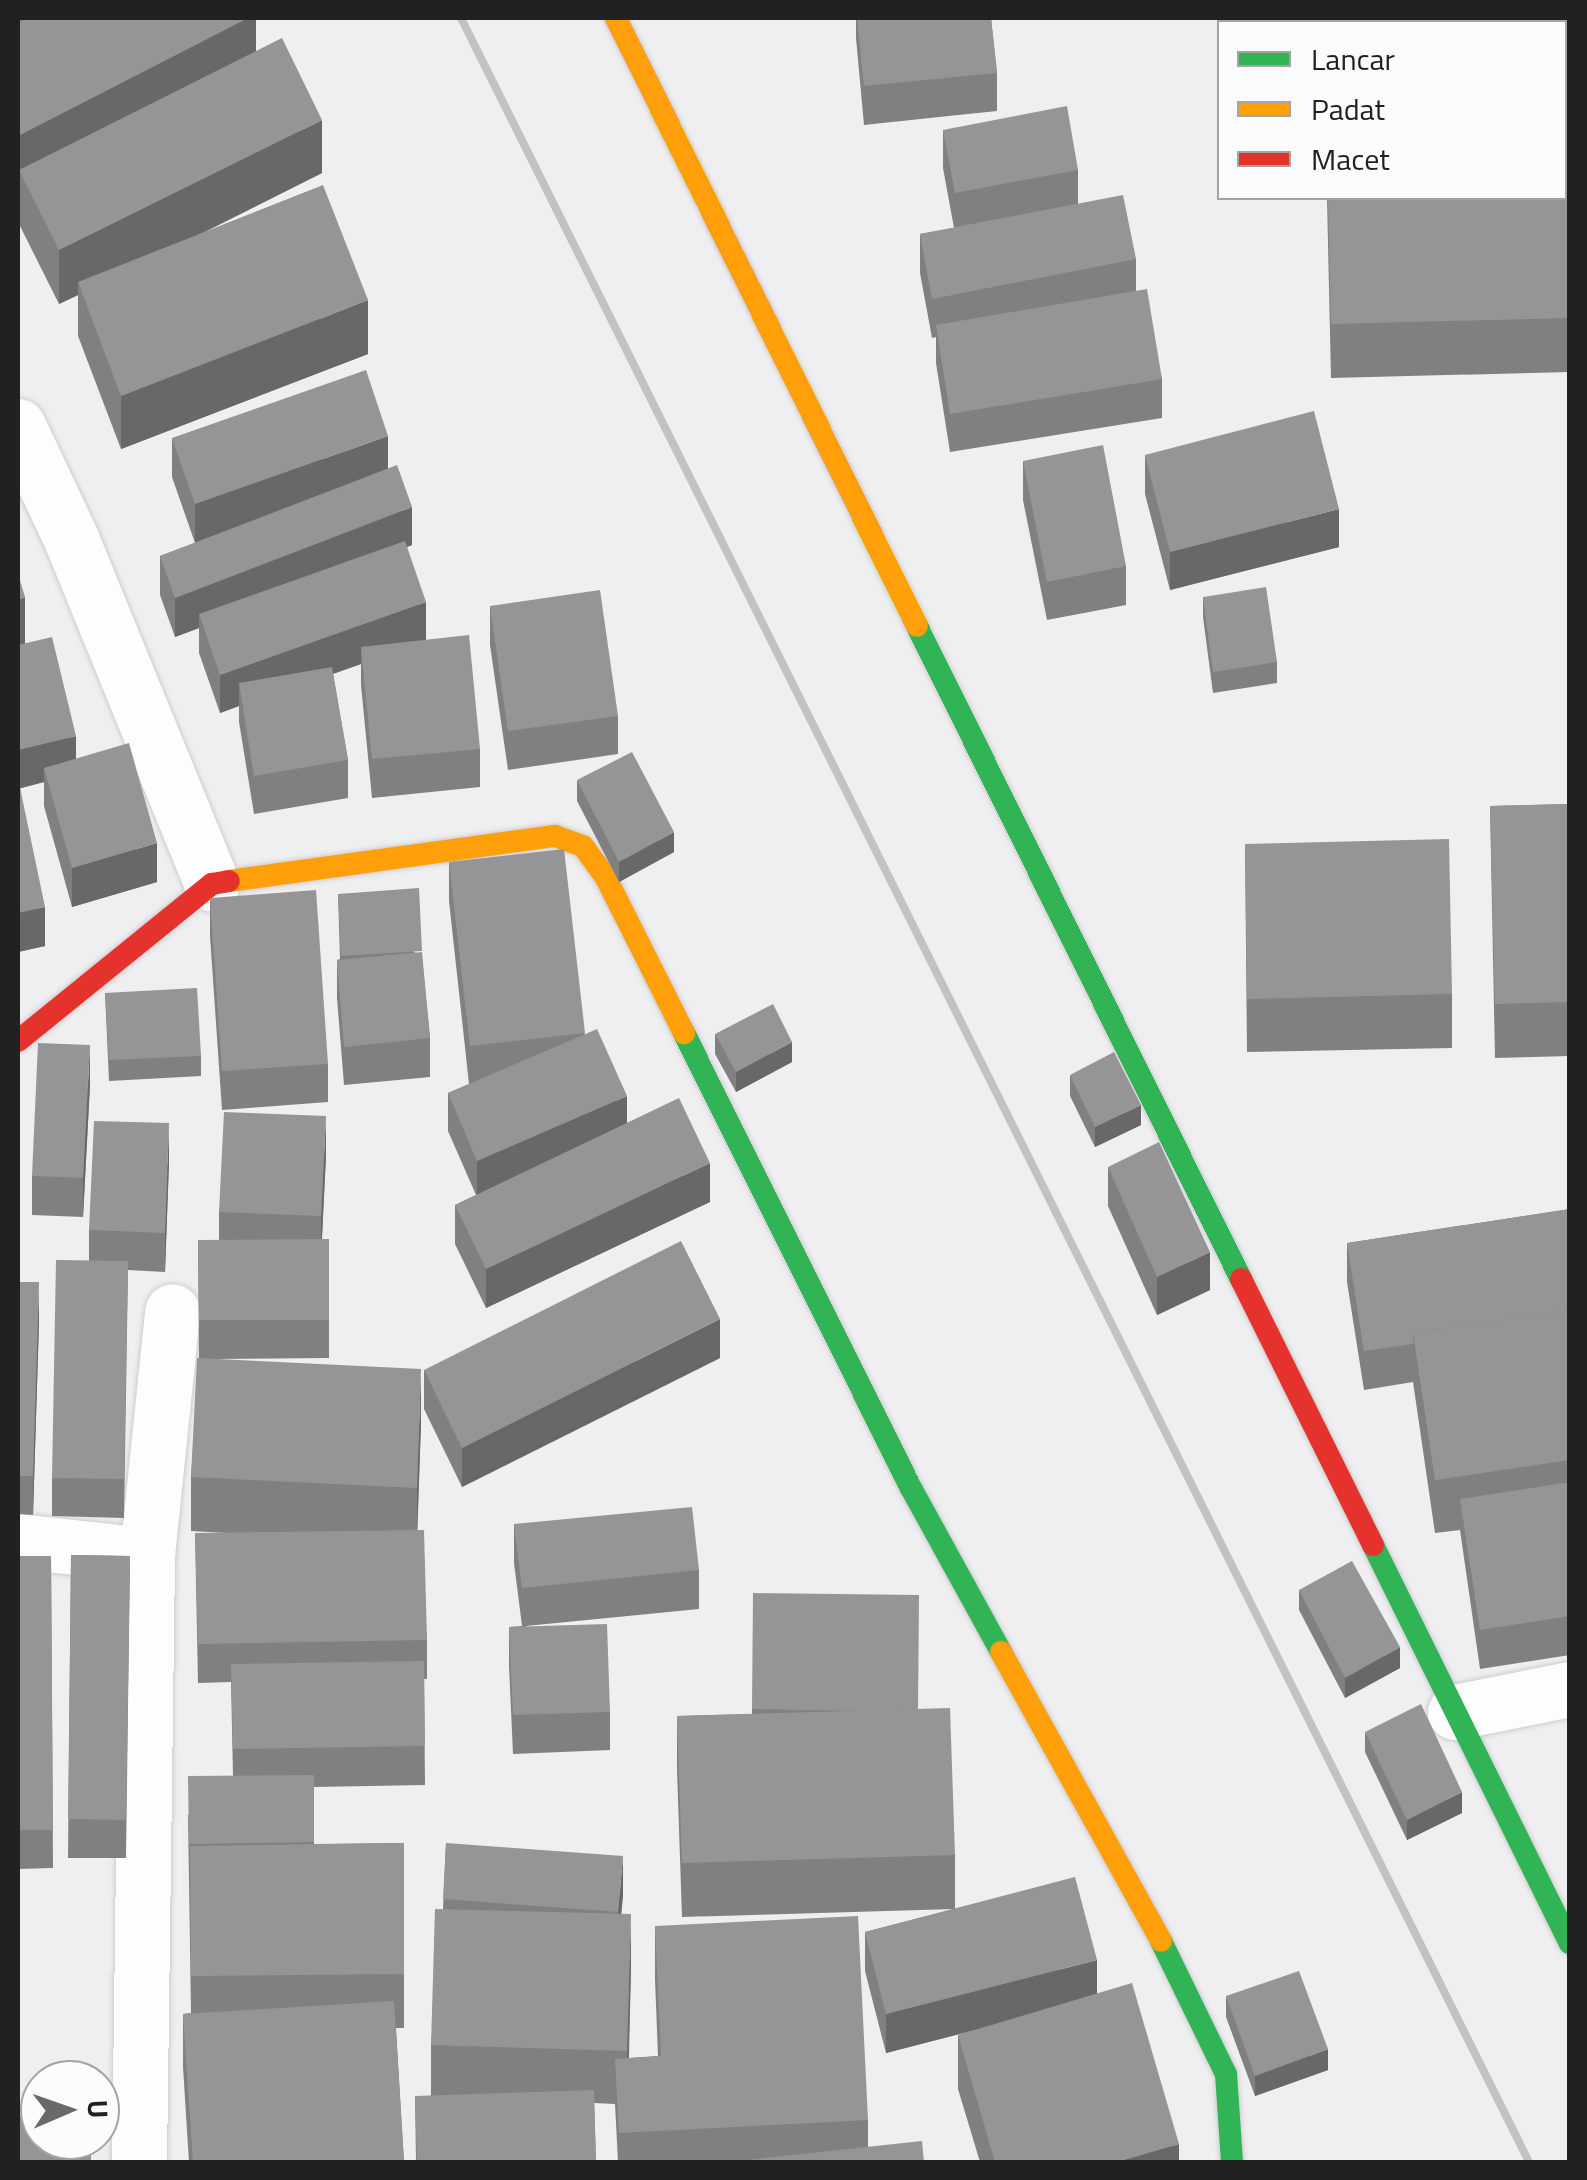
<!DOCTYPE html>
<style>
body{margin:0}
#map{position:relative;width:1587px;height:2180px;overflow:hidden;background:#efeff1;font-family:"Titillium Web",sans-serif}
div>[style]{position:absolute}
.roads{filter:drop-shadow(0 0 2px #cdcdce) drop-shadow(0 0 2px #cdcdce)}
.street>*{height:55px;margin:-27.5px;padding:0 27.5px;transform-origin:27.5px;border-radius:27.5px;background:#fdfdfd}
.fast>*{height:22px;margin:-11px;padding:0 11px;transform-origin:11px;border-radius:11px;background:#30b455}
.slow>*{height:22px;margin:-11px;padding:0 11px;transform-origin:11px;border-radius:11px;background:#ff9f0a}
.jam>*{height:22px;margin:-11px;padding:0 11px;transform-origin:11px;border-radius:11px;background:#e5322d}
.rail>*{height:8px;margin:-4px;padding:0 4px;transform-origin:4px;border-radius:4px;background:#c2c2c3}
.wall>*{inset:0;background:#808082}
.shaded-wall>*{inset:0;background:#68686a}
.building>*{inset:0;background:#959597}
span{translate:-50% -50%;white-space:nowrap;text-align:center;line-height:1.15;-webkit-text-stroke:10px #fbfcfe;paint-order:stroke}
.frame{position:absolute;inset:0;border:20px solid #212122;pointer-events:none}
.legend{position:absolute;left:1217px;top:20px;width:350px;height:180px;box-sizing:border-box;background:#fbfcfe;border:2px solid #a4a4a6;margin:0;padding:12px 18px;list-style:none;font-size:30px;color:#212122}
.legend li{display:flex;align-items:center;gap:20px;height:50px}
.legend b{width:50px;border:2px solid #a4a4a6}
.north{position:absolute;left:20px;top:2060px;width:100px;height:100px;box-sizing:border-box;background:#fbfcfe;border:2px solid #a4a4a6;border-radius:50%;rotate:88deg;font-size:28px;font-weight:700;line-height:40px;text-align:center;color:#212122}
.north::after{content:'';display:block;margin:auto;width:35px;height:45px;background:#69696a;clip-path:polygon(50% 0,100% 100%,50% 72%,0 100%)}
</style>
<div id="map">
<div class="roads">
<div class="street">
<div style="left:18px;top:426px;width:127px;rotate:64.8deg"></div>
<div style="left:72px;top:541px;width:370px;rotate:67.8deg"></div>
<div style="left:18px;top:1541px;width:130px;rotate:6.2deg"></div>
<div style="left:1455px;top:1712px;width:117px;rotate:-11.3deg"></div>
<div style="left:139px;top:2162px;width:607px;rotate:-89.24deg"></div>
<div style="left:147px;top:1555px;width:245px;rotate:-84.1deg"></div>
</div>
<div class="fast">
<div style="left:917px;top:626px;width:729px;rotate:63.61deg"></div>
<div style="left:684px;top:1033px;width:508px;rotate:63.49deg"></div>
<div style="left:911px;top:1488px;width:187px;rotate:61.2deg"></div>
<div style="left:1373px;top:1545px;width:444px;rotate:63.7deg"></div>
<div style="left:1161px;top:1941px;width:148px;rotate:64deg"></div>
<div style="left:1226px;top:2074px;width:88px;rotate:86.1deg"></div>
</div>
<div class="slow">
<div style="left:616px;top:18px;width:678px;rotate:63.66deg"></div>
<div style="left:229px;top:881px;width:329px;rotate:-7.9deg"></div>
<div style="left:555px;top:836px;width:30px;rotate:20deg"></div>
<div style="left:583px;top:846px;width:37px;rotate:54deg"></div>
<div style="left:605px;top:876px;width:176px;rotate:63.3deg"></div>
<div style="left:1001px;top:1652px;width:330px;rotate:61deg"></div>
</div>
<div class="jam">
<div style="left:18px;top:1041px;width:250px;rotate:-39deg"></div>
<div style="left:212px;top:884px;width:17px;rotate:-10deg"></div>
<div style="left:1241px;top:1279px;width:297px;rotate:63.6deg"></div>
</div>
</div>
<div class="rail">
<div style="left:461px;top:18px;width:2395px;rotate:63.52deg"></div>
</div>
<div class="wall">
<div style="clip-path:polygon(18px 18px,256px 18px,256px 51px,322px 173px,205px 232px,368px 354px,121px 449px,78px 336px,78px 295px,59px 304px,19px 224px,19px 189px,18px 190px)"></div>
<div style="clip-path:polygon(856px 18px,991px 18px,997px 73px,997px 111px,864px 125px,856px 38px)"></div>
<div style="clip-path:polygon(1567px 18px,1565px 177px,1570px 177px,1570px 372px,1331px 378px,1327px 198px,1564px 198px,1564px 22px)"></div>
<div style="clip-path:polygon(943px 130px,1078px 170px,1078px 204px,1136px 259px,1136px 291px,1162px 379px,1162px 418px,950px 452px,936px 363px,936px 337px,932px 338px,920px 273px,920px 234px,954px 228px,943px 168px)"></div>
<div style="clip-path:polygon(172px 438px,388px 468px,412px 545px,407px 547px,426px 640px,480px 749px,480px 787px,372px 798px,361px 685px,361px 664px,333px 674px,348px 760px,348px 798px,254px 814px,239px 722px,239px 706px,220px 713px,199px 653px,199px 628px,175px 637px,160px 595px,160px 556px,195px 543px,172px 477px)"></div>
<div style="clip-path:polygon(1145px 455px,1339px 547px,1170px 590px,1145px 494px)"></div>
<div style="clip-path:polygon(1023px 461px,1126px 566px,1126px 605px,1047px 620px,1023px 500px)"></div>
<div style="clip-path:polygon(1203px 597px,1277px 662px,1277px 683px,1213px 693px,1203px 617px)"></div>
<div style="clip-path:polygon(18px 600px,25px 643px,76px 759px,157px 882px,72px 907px,44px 806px,44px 782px,20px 788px,45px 946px,18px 952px)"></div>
<div style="clip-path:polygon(490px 606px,618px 716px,618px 754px,508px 770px,490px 645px)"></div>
<div style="clip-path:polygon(577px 780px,674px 852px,619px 882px,577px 801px)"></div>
<div style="clip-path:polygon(1570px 804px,1570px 1056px,1495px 1058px,1490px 806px)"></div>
<div style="clip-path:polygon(1245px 844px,1452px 994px,1452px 1048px,1247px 1052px)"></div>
<div style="clip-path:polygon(449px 862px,585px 1034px,627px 1123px,710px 1202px,486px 1308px,455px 1244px,455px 1205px,476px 1195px,448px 1131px,448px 1093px,469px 1084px,449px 901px)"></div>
<div style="clip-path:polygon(338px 894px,422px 958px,430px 1038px,430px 1077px,344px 1085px,337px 998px,337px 960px,340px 959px)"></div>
<div style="clip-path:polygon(210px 898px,328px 1064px,328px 1102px,222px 1110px,210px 936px)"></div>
<div style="clip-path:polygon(105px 993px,201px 1056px,201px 1076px,109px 1081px)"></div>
<div style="clip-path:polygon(715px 1034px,792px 1062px,736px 1092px,715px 1054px)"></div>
<div style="clip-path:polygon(1070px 1075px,1141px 1125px,1095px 1147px,1070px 1096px)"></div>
<div style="clip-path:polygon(90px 1084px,83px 1217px,32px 1215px,32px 1176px)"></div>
<div style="clip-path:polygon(326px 1155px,322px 1239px,329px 1239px,329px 1358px,218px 1359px,421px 1423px,417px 1530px,427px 1640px,427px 1679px,424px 1679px,425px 1785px,314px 1787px,314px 1844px,404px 1843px,404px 2028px,396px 2028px,404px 2162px,189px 2162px,183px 2067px,183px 2014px,191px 2013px,188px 1815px,233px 1776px,231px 1682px,198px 1683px,195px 1533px,226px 1533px,191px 1531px,191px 1477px,199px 1358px,198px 1240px,219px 1240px,219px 1212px)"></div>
<div style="clip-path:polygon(169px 1162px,165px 1272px,128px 1270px,124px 1518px,52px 1516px,52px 1478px,89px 1261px,89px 1230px)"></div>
<div style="clip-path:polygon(1108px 1167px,1210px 1290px,1157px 1315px,1108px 1206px)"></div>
<div style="clip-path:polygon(1570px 1209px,1570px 1655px,1480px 1669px,1460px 1530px,1435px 1533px,1413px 1382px,1364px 1390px,1347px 1282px,1347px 1243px)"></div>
<div style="clip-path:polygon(18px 1282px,39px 1321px,33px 1515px,18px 1514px)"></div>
<div style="clip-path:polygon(720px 1358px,462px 1487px,424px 1409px,424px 1370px)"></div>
<div style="clip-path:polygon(514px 1524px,699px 1570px,699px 1609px,526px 1626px,610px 1712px,610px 1750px,513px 1754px,509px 1666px,509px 1627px,522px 1626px,514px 1563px)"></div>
<div style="clip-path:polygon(71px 1555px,130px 1556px,126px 1858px,68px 1858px)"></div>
<div style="clip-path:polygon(18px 1556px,51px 1556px,53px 1868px,18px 1869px)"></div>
<div style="clip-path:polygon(1299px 1590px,1400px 1668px,1345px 1698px,1299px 1610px)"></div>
<div style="clip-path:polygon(752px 1709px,918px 1709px,955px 1855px,955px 1908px,1097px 1993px,1179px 2162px,980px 2162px,958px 2089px,958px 2035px,976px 2030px,886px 2053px,865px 1971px,865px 1932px,954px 1909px,682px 1917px,677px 1770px,677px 1716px,752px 1714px)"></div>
<div style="clip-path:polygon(1365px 1732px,1462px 1813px,1407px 1840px,1365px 1752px)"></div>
<div style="clip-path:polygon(446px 1843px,623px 1895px,621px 1913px,631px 1967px,629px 2058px,658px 2056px,655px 1979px,655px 1926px,868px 2120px,868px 2147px,924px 2162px,618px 2162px,615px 2104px,594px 2103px,596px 2162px,416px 2162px,415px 2096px,431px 2096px,431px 2045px,443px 1909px)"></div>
<div style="clip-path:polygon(1226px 1996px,1328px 2070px,1255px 2096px,1226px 2017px)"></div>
</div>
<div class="shaded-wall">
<div style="clip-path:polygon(248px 18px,256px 18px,256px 67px,19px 170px,19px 189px,18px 190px,18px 136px)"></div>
<div style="clip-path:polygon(322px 120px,322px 173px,82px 293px,78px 282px,78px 295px,59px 304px,59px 250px)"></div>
<div style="clip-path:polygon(368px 300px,368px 354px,121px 449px,121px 396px)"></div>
<div style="clip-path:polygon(388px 436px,388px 474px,195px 543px,195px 504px)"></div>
<div style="clip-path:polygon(412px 507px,412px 545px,203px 626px,199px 614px,199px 628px,175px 637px,175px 598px)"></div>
<div style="clip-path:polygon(1339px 509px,1339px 547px,1170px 590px,1170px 552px)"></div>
<div style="clip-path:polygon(25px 597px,25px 651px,18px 654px,18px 600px)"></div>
<div style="clip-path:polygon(426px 602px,426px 641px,361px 647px,361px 664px,243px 705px,239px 683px,239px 706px,220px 713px,220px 675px)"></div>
<div style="clip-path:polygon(76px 736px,76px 775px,44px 768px,44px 782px,18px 789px,18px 750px)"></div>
<div style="clip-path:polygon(674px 832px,674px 852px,619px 882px,619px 862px)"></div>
<div style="clip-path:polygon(157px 843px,157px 882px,72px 907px,72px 868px)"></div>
<div style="clip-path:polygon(45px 907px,45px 946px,18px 952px,18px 913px)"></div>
<div style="clip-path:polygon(792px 1042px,792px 1062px,736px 1092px,736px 1072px)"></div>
<div style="clip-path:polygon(90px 1045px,90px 1084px,83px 1217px,83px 1178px)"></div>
<div style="clip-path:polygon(627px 1096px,627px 1134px,477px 1200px,477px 1161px)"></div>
<div style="clip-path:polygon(1141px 1105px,1141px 1125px,1095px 1147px,1095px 1127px)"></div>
<div style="clip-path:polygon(326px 1116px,326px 1155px,321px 1255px,321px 1216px)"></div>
<div style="clip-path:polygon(169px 1123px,169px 1162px,165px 1272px,165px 1233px)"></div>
<div style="clip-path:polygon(710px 1163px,710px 1202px,486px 1308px,486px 1269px)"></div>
<div style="clip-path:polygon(1210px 1252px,1210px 1290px,1157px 1315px,1157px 1277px)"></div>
<div style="clip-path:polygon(39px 1282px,39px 1321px,33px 1515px,33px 1476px)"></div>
<div style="clip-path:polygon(720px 1319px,720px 1358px,462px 1487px,462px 1448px)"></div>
<div style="clip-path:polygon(421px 1369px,421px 1423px,417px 1542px,417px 1488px)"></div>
<div style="clip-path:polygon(1400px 1647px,1400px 1668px,1345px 1698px,1345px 1678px)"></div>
<div style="clip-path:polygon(1462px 1792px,1462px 1813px,1407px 1840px,1407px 1820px)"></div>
<div style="clip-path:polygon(623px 1856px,623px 1895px,618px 1951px,618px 1912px)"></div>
<div style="clip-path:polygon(631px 1914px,631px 1967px,627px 2104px,627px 2051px)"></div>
<div style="clip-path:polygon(1097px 1960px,1097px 1998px,886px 2053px,886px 2014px)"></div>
<div style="clip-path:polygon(1328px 2049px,1328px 2070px,1255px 2096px,1255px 2076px)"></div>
<div style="clip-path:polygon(1179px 2144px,1179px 2162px,1117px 2162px)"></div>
</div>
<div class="building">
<div style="clip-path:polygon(28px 18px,248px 18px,18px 136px,18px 23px)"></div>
<div style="clip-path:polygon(857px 18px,991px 18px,997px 73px,864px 86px)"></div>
<div style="clip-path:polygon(1317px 18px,1567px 18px,1565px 139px,1564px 22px,1317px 22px)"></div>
<div style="clip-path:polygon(282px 38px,322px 120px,59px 250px,19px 170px)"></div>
<div style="clip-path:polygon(1067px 106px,1078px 170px,955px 193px,943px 130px)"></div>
<div style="clip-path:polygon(1564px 177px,1570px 177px,1570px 318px,1331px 324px,1328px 198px,1564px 198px)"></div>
<div style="clip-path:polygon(323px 185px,368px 300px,121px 396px,78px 282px)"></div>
<div style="clip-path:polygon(1123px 195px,1136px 259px,932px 299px,920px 234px)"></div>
<div style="clip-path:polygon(1147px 289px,1162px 379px,950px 414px,936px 325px)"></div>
<div style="clip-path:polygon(366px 370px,388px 436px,195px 504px,172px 438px)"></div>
<div style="clip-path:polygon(1314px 411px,1339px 509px,1170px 552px,1145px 455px)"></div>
<div style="clip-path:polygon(1103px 445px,1126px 566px,1047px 582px,1023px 461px)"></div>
<div style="clip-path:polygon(397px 465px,412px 507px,175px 598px,160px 556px)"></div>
<div style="clip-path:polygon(405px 541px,426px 602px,220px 675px,199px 614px)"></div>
<div style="clip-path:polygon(18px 574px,25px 597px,18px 600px)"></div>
<div style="clip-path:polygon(1266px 587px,1277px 662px,1213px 672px,1203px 597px)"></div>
<div style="clip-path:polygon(600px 590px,618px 716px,508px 731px,490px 606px)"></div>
<div style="clip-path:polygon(469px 635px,480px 749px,372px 759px,361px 647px)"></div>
<div style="clip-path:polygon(52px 637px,76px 736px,18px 750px,18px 645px)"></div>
<div style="clip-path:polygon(332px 667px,348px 760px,254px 776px,239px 683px)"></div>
<div style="clip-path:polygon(129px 743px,157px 843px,72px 868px,44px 768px)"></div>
<div style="clip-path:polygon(632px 752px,674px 832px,619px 862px,577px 780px)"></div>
<div style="clip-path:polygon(18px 778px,45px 907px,18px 913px)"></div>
<div style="clip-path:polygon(1570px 804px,1570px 1002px,1495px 1004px,1490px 806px)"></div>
<div style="clip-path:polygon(1449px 839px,1452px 994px,1247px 999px,1245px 844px)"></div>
<div style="clip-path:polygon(564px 849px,585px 1033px,470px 1046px,449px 862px)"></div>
<div style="clip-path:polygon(419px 888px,422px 951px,341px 956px,338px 894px)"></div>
<div style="clip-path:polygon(316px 890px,328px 1064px,222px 1071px,210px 898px)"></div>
<div style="clip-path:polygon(422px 952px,430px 1038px,344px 1047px,337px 960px)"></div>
<div style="clip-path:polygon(197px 988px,201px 1056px,109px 1060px,105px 993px)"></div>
<div style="clip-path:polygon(773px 1004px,792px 1042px,736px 1072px,715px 1034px)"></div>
<div style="clip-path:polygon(597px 1029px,627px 1096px,477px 1161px,448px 1093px)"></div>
<div style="clip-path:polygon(38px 1043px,90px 1045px,83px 1178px,32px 1176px)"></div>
<div style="clip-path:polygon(1114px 1052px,1141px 1105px,1095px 1127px,1070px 1075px)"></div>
<div style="clip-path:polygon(679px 1098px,710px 1163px,486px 1269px,455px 1205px)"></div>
<div style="clip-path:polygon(224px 1112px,326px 1116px,321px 1216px,219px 1212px)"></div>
<div style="clip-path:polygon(94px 1121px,169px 1123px,165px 1233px,89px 1230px)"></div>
<div style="clip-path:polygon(1159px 1142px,1210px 1252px,1157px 1277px,1108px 1167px)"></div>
<div style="clip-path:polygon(1570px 1209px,1570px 1310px,1413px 1333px,1413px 1344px,1364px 1351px,1347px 1243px)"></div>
<div style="clip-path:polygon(329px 1239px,329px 1320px,199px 1320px,198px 1240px)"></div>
<div style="clip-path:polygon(681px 1241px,720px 1319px,462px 1448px,424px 1370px)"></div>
<div style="clip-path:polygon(56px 1260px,128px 1261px,124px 1479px,52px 1478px)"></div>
<div style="clip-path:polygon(18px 1282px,39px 1282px,33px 1476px,18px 1476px)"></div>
<div style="clip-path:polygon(1570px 1310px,1570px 1460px,1435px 1480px,1413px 1333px)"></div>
<div style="clip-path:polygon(197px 1358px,421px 1369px,417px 1488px,191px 1477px)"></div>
<div style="clip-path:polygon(1570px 1482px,1570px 1616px,1480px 1630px,1460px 1499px)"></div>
<div style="clip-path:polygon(692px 1507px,699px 1570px,522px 1588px,514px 1524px)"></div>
<div style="clip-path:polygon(424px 1530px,427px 1640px,198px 1644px,195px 1533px)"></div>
<div style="clip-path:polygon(71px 1555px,130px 1556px,126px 1820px,68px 1819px)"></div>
<div style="clip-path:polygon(18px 1556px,51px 1556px,53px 1830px,18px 1830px)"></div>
<div style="clip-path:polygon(1352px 1561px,1400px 1647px,1345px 1678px,1299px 1590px)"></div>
<div style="clip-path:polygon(753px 1593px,919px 1595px,918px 1709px,861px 1711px,752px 1709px)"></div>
<div style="clip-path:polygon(607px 1624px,610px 1712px,513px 1715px,509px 1627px)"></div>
<div style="clip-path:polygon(424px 1661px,425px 1746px,233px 1749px,231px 1664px)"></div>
<div style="clip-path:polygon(1421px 1704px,1462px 1792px,1407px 1820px,1365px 1732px)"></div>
<div style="clip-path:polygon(950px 1708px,955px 1855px,682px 1863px,677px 1716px)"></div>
<div style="clip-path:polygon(314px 1775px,314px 1842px,189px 1844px,188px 1776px)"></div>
<div style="clip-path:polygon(404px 1843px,404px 1974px,191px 1976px,190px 1846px)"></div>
<div style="clip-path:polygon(446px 1843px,623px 1856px,618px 1912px,443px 1899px)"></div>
<div style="clip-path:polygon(1075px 1877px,1097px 1960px,886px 2014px,865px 1932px)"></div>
<div style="clip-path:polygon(435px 1909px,631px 1914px,627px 2051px,431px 2045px)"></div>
<div style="clip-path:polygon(858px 1916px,868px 2120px,619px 2133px,615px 2059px,661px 2056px,655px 1926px)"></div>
<div style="clip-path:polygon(1299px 1971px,1328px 2049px,1255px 2076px,1226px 1996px)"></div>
<div style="clip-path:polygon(1132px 1983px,1179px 2144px,1117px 2162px,995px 2162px,958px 2035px)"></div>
<div style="clip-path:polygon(394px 2001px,404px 2162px,193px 2162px,183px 2014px)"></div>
<div style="clip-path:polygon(594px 2090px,596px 2162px,417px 2162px,415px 2096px)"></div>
<div style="clip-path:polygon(18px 2116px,40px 2116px,40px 2140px,91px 2140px,91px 2162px,18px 2162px)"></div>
<div style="clip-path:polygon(922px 2141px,924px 2162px,747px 2162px,747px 2160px)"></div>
</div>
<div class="frame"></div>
<ul class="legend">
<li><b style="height:12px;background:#30b455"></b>Lancar</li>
<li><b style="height:12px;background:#ff9f0a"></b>Padat</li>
<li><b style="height:12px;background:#e5322d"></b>Macet</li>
</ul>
<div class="north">U</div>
</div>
